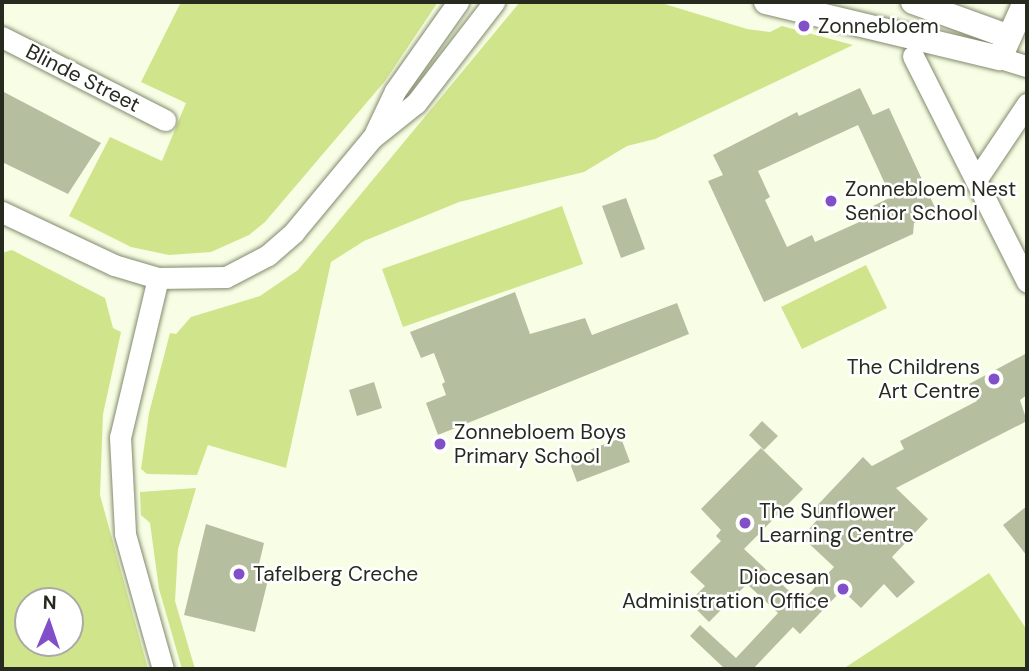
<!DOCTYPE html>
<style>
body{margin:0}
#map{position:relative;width:1029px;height:671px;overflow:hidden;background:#f7fee5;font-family:"DM Sans",sans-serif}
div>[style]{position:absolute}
.green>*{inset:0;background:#d0e48c}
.building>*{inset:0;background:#b6bea0}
.roads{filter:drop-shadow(0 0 2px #828a6d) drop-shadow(0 0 2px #828a6d)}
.minor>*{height:21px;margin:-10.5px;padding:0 10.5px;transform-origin:10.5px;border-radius:10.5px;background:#fff}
.tertiary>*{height:24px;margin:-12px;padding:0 12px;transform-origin:12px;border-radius:12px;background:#fff}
.dots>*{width:19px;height:19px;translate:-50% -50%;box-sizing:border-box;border:4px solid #fff;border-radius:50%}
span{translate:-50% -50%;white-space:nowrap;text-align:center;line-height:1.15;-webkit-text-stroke:5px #fff;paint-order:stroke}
.poi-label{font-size:21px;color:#272a1f}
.left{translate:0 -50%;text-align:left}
.right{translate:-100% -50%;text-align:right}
.street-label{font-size:21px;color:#272a1f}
.frame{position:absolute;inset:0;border:4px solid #272a1f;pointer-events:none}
.north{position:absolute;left:14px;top:587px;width:70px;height:70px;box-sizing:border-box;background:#fff;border:2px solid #a9aaa5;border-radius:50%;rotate:2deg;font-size:19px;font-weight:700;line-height:28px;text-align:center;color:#272a1f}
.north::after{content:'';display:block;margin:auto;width:24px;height:32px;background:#814fc7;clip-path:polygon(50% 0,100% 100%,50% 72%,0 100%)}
</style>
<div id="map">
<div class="green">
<div style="clip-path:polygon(181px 2px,438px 2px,385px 81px,265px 222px,249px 235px,211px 252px,169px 255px,131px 247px,69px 216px,110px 137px,162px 161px,186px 103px,141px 82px)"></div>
<div style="clip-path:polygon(520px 2px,658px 2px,747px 29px,770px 32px,782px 26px,853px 45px,655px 139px,627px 146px,584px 172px,459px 202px,364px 241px,331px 262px,286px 468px,208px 445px,197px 475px,147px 474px,141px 469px,149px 413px,170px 333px,176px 334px,191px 317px,260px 296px,298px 270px)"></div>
<div style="clip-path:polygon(562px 206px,583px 264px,403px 327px,382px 269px)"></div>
<div style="clip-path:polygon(evenodd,12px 250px,105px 298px,113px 328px,121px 332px,103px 414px,100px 495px,148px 669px,2px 669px,2px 253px,12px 250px,70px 601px,70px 643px,28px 643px,28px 601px,70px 601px)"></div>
<div style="clip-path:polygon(866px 265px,887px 308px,802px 349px,781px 307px)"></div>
<div style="clip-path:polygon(196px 488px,178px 549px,175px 601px,195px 669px,182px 669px,159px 589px,150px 523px,141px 515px,140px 492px)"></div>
<div style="clip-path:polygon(989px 573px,1027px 630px,1027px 669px,843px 669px)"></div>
</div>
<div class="building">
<div style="clip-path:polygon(evenodd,860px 88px,873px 115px,889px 108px,937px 212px,914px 223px,913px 234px,764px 302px,708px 181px,723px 175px,713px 155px,797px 112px,799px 116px,860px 88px,858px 125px,891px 197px,873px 206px,877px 214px,815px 242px,812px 235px,787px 247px,765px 200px,770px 197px,758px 171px,858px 125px)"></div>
<div style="clip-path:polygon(2px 91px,101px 143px,68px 194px,2px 162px)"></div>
<div style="clip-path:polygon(626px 198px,645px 249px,621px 258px,602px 206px)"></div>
<div style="clip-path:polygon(515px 292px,530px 334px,585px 318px,592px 335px,677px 303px,689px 334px,438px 435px,426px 403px,446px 395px,442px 384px,445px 382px,434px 353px,421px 358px,410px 332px)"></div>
<div style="clip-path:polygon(1027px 353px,1027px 395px,1020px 400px,1027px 421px,896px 488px,928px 519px,892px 557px,915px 582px,897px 598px,884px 584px,861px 608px,842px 590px,800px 634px,793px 627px,753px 669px,725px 669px,690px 636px,700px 625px,736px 658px,778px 613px,747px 584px,709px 622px,689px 602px,705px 586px,690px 572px,721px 541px,716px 536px,721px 530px,701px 509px,761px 448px,803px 489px,744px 549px,801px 602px,834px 567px,802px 537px,817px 520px,810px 513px,863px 457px,872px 466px,904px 449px,900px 441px,977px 401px,969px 384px)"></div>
<div style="clip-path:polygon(374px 382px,382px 408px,357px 416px,349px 390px)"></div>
<div style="clip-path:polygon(762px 421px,778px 436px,764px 450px,749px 435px)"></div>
<div style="clip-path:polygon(621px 438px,630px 462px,577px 482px,568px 458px)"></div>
<div style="clip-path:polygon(1027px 506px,1027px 556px,1003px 525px)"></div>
<div style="clip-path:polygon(206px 524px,264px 543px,256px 577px,268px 580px,255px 632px,184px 615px)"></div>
</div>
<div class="roads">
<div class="minor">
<div style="left:2px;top:37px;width:183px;rotate:27deg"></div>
<div style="left:913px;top:56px;width:253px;rotate:63.2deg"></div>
<div style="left:1000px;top:58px;width:28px;rotate:17deg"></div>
<div style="left:375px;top:133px;width:47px;rotate:-64.5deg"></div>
<div style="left:395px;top:91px;width:109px;rotate:-54.7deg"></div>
<div style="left:976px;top:180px;width:92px;rotate:-56.1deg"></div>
<div style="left:2px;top:212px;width:124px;rotate:25.3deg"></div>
<div style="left:114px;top:265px;width:46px;rotate:16.5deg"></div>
<div style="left:158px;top:278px;width:68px;rotate:-0.8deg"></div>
<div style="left:226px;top:277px;width:47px;rotate:-27.6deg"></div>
<div style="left:268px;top:255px;width:35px;rotate:-41deg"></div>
<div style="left:294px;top:232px;width:122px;rotate:-50.3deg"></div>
<div style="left:372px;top:138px;width:56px;rotate:-38.5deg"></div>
<div style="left:416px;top:103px;width:128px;rotate:-52.3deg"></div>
<div style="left:158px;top:278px;width:163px;rotate:103.4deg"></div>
<div style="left:120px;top:437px;width:97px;rotate:87deg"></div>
<div style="left:125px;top:534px;width:140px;rotate:74.3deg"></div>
</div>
<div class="tertiary">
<div style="left:766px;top:2px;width:241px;rotate:13.5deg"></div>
<div style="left:1000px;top:58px;width:61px;rotate:-65.9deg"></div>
<div style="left:913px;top:2px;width:100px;rotate:19.9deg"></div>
</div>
</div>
<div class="dots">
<div style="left:804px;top:26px;background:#814fc7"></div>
<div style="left:831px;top:201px;background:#814fc7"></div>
<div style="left:994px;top:379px;background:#814fc7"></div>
<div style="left:440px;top:444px;background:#814fc7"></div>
<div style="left:745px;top:523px;background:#814fc7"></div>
<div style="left:239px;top:574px;background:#814fc7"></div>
<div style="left:843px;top:589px;background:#814fc7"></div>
</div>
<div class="poi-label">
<span class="left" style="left:818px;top:26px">Zonnebloem</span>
<span class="left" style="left:845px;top:201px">Zonnebloem Nest<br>Senior School</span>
<span class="right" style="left:980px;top:379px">The Childrens<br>Art Centre</span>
<span class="left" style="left:454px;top:444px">Zonnebloem Boys<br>Primary School</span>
<span class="left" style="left:759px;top:523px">The Sunflower<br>Learning Centre</span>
<span class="left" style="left:253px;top:574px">Tafelberg Creche</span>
<span class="right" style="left:829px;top:589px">Diocesan<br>Administration Office</span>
</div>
<div class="street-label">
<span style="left:83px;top:78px;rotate:27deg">Blinde Street</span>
</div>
<div class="frame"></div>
<div class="north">N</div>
</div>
